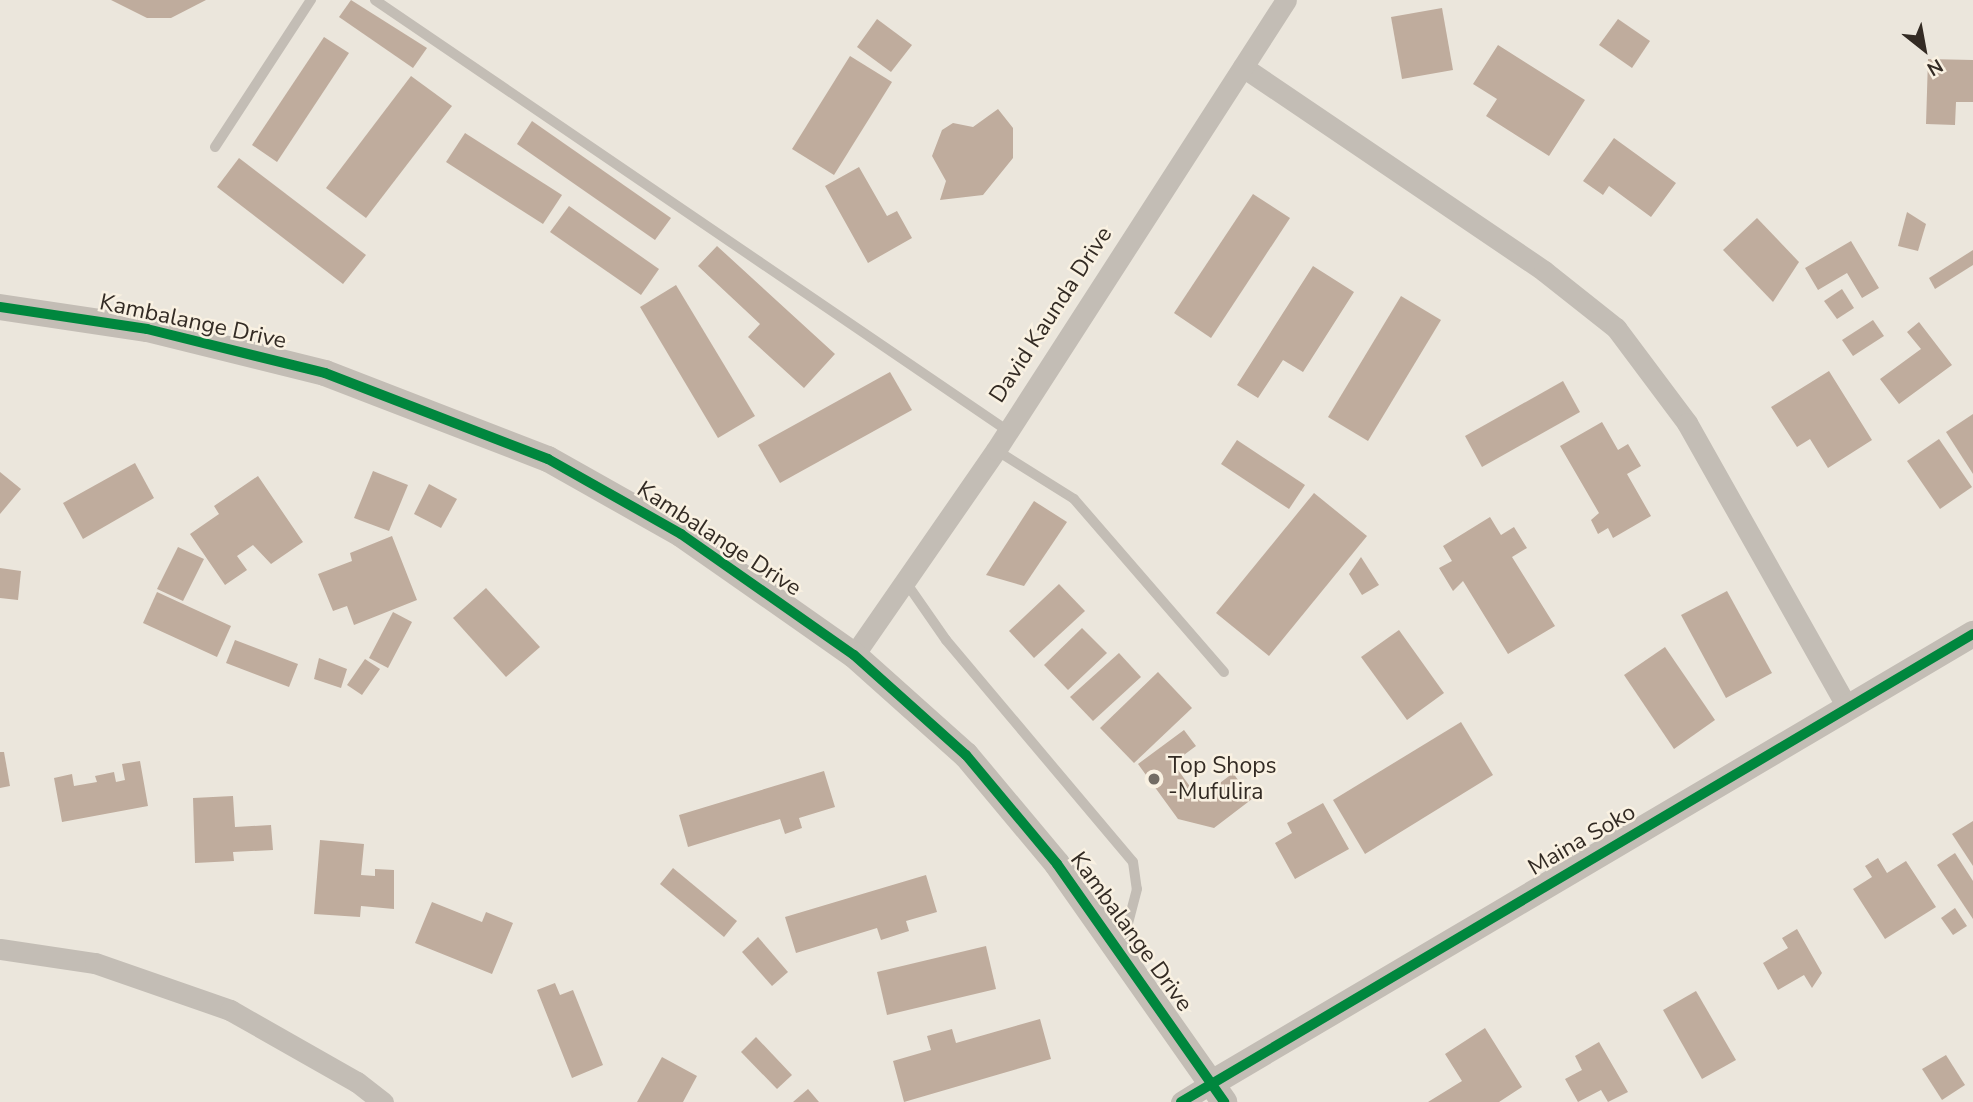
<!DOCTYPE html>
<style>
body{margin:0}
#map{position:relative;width:1973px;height:1102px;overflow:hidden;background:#ebe6dc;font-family:"Nunito Sans",sans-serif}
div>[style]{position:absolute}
.building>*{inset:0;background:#bfac9d}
.service>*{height:10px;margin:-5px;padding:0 5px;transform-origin:5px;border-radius:5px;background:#c3bdb5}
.minor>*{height:21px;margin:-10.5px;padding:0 10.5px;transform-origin:10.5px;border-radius:10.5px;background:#c3bdb5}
.tertiary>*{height:26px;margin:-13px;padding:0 13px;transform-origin:13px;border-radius:13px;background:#c3bdb5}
.cycleway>*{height:10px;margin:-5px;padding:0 5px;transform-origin:5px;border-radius:5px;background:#00873e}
.dots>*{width:19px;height:19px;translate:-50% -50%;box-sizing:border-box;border:4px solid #f9f1e2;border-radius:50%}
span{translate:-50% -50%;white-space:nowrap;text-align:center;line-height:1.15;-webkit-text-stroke:5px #f9f1e2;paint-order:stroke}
.street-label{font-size:23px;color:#332b24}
.poi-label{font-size:23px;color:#332b24}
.left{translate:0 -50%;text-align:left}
.north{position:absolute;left:1889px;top:14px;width:70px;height:70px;-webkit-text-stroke:5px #f9f1e2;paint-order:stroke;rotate:149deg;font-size:19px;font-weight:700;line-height:28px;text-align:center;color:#332b24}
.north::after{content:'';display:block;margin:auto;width:24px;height:32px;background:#332b24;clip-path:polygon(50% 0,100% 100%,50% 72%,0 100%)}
</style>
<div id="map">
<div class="building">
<div style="clip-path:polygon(111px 0,206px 0,171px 18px,147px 18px)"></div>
<div style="clip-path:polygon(351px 0,427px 48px,413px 68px,339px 17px)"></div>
<div style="clip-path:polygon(1442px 8px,1453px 70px,1402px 79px,1391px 17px)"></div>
<div style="clip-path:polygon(877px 19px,912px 45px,891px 72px,857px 47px)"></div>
<div style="clip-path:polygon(1618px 19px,1650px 41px,1632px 68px,1599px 45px)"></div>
<div style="clip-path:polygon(324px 37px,349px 53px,277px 162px,252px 145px)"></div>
<div style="clip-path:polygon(1498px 45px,1585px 100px,1549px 156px,1486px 116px,1497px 99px,1473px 84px)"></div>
<div style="clip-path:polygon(850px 56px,892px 82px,834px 175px,792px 149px)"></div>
<div style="clip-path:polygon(1928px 59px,1973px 60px,1973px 102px,1956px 102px,1955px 125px,1926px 124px)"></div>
<div style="clip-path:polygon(411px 76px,452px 106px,366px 218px,326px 188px)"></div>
<div style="clip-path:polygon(998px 109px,1013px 128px,1013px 158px,983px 195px,940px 200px,946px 181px,932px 156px,942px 130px,953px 123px,973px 127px)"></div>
<div style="clip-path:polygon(532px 121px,671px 218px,655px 240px,517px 144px)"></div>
<div style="clip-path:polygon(465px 133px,562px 195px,543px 224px,446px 162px)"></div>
<div style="clip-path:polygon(1614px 138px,1676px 183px,1651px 217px,1609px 186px,1603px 195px,1583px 181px)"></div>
<div style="clip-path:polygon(239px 158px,366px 255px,343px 284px,217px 187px)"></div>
<div style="clip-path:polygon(859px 167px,887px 216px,897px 211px,912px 238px,868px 263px,825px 186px)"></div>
<div style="clip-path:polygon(1253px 194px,1290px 218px,1211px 338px,1174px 313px)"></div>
<div style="clip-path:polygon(569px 206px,659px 269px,641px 295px,550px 232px)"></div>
<div style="clip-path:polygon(1907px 212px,1926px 224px,1918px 251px,1898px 246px)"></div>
<div style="clip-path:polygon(1757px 218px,1799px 262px,1773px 302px,1723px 250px)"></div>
<div style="clip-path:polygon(1851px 241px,1879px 288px,1862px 298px,1847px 273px,1818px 290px,1805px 268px)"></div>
<div style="clip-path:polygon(717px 246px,835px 354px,804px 388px,748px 337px,760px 324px,698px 266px)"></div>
<div style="clip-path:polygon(1973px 250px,1973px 265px,1935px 289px,1929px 278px)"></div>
<div style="clip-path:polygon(1313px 266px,1354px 292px,1303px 372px,1283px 360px,1258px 398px,1237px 385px)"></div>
<div style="clip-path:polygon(676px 285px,755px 416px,718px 438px,640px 307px)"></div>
<div style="clip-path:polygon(1842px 289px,1854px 308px,1837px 319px,1824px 301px)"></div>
<div style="clip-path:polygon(1401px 296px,1441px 320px,1368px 441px,1328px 417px)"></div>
<div style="clip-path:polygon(1873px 320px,1884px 336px,1853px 356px,1842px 340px)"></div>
<div style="clip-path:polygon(1919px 322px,1952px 365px,1899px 404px,1880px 379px,1921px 349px,1907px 332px)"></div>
<div style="clip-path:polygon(1829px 371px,1872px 440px,1828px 468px,1810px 439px,1797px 447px,1771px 407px)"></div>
<div style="clip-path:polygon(890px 372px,912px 410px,780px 483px,758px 445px)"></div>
<div style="clip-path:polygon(1563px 381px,1580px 412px,1482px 467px,1465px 436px)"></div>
<div style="clip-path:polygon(1973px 414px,1973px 474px,1946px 432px)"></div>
<div style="clip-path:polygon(1602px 422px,1618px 450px,1628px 444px,1641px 466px,1627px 474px,1651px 516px,1613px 538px,1608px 528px,1598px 534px,1591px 520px,1599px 513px,1560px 446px)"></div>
<div style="clip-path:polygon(1939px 439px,1972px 487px,1940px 509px,1907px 461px)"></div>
<div style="clip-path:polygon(1237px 440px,1305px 485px,1289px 509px,1221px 464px)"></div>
<div style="clip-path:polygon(135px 463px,154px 498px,83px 539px,63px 503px)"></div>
<div style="clip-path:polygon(373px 471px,408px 485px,389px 531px,354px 518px)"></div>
<div style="clip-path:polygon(0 472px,21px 489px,0 514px)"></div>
<div style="clip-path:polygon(258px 476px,303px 542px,271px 564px,253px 545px,237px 556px,247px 570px,225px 585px,190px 534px,219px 514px,214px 506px)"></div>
<div style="clip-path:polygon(429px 484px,457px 499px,441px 528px,414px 514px)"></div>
<div style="clip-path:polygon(1314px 493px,1367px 536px,1269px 656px,1216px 613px)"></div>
<div style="clip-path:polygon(1034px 501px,1067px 522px,1024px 586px,986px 575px)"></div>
<div style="clip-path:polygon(1490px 517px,1501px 535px,1514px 527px,1527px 548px,1512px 557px,1555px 626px,1508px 654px,1463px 581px,1453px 591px,1439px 568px,1452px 561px,1443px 546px)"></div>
<div style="clip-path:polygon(392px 536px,417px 600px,354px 625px,347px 606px,333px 611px,318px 574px,352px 561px,350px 553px)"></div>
<div style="clip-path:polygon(178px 547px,204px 559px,183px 601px,157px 589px)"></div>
<div style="clip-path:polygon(1361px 557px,1379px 585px,1362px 595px,1349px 574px)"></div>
<div style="clip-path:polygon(0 568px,21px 571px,18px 600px,0 598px)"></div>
<div style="clip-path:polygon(1059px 584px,1085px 611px,1034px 658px,1009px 631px)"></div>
<div style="clip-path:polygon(486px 588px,540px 647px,506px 677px,453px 618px)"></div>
<div style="clip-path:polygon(1727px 591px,1772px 673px,1726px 698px,1681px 615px)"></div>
<div style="clip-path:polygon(157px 592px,231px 626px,217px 657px,143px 623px)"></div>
<div style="clip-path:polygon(393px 612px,412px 622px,388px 668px,369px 658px)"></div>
<div style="clip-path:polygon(1082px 628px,1107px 653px,1068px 690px,1044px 665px)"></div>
<div style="clip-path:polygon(1399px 630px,1444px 693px,1407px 720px,1361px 657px)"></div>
<div style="clip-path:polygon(235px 640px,298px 664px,289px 687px,226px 663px)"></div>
<div style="clip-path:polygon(1665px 647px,1715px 720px,1674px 749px,1624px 675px)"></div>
<div style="clip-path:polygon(1119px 653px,1141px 677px,1093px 721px,1070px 697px)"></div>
<div style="clip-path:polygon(319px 658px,347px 669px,341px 688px,314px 679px)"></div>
<div style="clip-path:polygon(365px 659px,380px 669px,362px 695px,347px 685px)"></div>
<div style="clip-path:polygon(1158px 672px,1192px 708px,1134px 763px,1100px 728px)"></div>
<div style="clip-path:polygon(1461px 722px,1493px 775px,1365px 854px,1333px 800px)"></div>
<div style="clip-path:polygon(1184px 730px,1196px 746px,1173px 763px,1199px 799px,1233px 773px,1252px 799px,1214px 828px,1178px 819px,1138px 764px)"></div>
<div style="clip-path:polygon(0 752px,4px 752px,10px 786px,0 788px)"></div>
<div style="clip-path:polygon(140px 761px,148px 806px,62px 822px,54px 778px,72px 774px,74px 786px,97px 782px,95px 776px,114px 772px,116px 782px,125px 780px,122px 764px)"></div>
<div style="clip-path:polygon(824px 771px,835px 807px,799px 818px,802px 828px,785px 834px,780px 819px,688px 847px,679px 815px)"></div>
<div style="clip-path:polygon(233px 796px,235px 827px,271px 825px,273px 850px,233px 852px,234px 861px,195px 863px,193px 798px)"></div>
<div style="clip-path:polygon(1323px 803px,1349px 849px,1295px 879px,1275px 843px,1292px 833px,1287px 823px)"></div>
<div style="clip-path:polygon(1973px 821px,1973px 866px,1952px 834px)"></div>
<div style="clip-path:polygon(320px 840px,364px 844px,361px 875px,375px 876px,375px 869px,394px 870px,394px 909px,361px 906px,360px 917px,314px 914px)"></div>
<div style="clip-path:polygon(1955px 853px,1973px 881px,1973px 919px,1937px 865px)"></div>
<div style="clip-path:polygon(1878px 858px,1887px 873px,1906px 861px,1936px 907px,1885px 939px,1853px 889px,1872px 877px,1865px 866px)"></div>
<div style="clip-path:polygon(673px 868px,737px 921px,724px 937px,660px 884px)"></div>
<div style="clip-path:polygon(926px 875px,937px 912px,906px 921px,909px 931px,881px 940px,877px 928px,796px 953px,785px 917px)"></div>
<div style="clip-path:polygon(432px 902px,482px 922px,486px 912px,513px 923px,492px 974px,415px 943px)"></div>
<div style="clip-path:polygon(1955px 908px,1967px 926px,1953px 935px,1941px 918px)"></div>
<div style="clip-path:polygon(1797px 929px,1822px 973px,1812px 988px,1804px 975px,1778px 990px,1763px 963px,1788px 948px,1782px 938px)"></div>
<div style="clip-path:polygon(758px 937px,788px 972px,772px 986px,742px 952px)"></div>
<div style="clip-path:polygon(986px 946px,996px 989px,887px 1015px,877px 972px)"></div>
<div style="clip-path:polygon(555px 983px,560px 995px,573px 990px,603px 1065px,572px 1078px,537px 990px)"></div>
<div style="clip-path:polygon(1696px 991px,1736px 1060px,1702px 1079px,1663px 1010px)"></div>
<div style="clip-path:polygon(1040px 1019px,1051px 1059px,904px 1102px,893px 1061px,931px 1050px,927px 1036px,952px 1029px,956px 1043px)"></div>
<div style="clip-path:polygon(1485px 1028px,1522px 1087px,1499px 1102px,1428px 1102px,1462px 1081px,1445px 1054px)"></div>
<div style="clip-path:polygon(756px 1037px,792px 1075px,777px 1089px,741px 1052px)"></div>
<div style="clip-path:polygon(1599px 1042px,1628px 1092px,1608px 1102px,1601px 1090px,1578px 1102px,1565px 1079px,1582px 1070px,1575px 1056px)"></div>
<div style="clip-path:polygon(1946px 1055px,1965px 1085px,1942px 1100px,1922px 1069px)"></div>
<div style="clip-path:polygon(662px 1057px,697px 1076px,683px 1102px,637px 1102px)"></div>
<div style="clip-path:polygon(808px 1089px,819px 1102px,793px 1102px)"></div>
</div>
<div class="service">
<div style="left:375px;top:0;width:766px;rotate:34.25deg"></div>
<div style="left:215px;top:147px;width:176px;rotate:-56.9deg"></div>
<div style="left:996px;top:450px;width:92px;rotate:32.1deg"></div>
<div style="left:1074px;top:499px;width:229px;rotate:49.1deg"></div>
<div style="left:905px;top:581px;width:72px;rotate:55.2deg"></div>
<div style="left:946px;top:640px;width:290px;rotate:49.9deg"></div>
<div style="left:1133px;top:862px;width:27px;rotate:82deg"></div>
<div style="left:1137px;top:889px;width:63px;rotate:104.7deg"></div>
</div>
<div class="minor">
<div style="left:1243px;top:67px;width:364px;rotate:34.1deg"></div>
<div style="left:1544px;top:271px;width:92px;rotate:38.4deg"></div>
<div style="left:1616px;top:328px;width:119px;rotate:53.2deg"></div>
<div style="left:1687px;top:423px;width:328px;rotate:60.6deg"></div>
<div style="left:854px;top:655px;width:249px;rotate:-55.3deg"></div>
<div style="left:996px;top:450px;width:535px;rotate:-57.2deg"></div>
<div style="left:0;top:949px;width:96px;rotate:8.4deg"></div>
<div style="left:95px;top:963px;width:143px;rotate:19.2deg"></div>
<div style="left:230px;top:1010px;width:146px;rotate:29.6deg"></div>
<div style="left:357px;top:1082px;width:33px;rotate:38deg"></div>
<div style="left:1181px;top:1102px;width:36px;rotate:-32deg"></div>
</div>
<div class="tertiary">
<div style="left:0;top:307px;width:149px;rotate:8.5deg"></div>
<div style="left:147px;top:329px;width:183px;rotate:13.9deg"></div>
<div style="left:325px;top:373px;width:239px;rotate:21.1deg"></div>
<div style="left:548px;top:459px;width:153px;rotate:29.4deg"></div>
<div style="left:681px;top:534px;width:211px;rotate:35deg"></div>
<div style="left:854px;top:655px;width:150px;rotate:41.8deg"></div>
<div style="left:966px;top:755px;width:142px;rotate:50.1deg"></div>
<div style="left:1057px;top:864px;width:291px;rotate:54.9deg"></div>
<div style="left:1212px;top:1083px;width:884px;rotate:-30.54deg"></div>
</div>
<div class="cycleway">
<div style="left:0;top:307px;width:149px;rotate:8.5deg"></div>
<div style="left:147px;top:329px;width:183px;rotate:13.9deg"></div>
<div style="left:325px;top:373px;width:239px;rotate:21.1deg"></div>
<div style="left:548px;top:459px;width:153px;rotate:29.4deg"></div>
<div style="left:681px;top:534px;width:211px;rotate:35deg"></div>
<div style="left:854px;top:655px;width:150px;rotate:41.8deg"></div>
<div style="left:966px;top:755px;width:142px;rotate:50.1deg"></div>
<div style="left:1057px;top:864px;width:291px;rotate:54.9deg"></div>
<div style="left:1181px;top:1102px;width:920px;rotate:-30.58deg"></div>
</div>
<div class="dots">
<div style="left:1154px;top:779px;background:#736c64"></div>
</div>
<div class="street-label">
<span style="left:1051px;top:315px;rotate:-57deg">David Kaunda Drive</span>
<span style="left:193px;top:322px;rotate:12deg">Kambalange Drive</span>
<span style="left:719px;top:539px;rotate:33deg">Kambalange Drive</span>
<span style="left:1582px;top:840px;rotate:-30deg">Maina Soko</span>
<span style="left:1131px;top:932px;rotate:54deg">Kambalange Drive</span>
</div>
<div class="poi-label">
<span class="left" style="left:1168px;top:779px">Top Shops<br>-Mufulira</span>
</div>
<div class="north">N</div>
</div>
